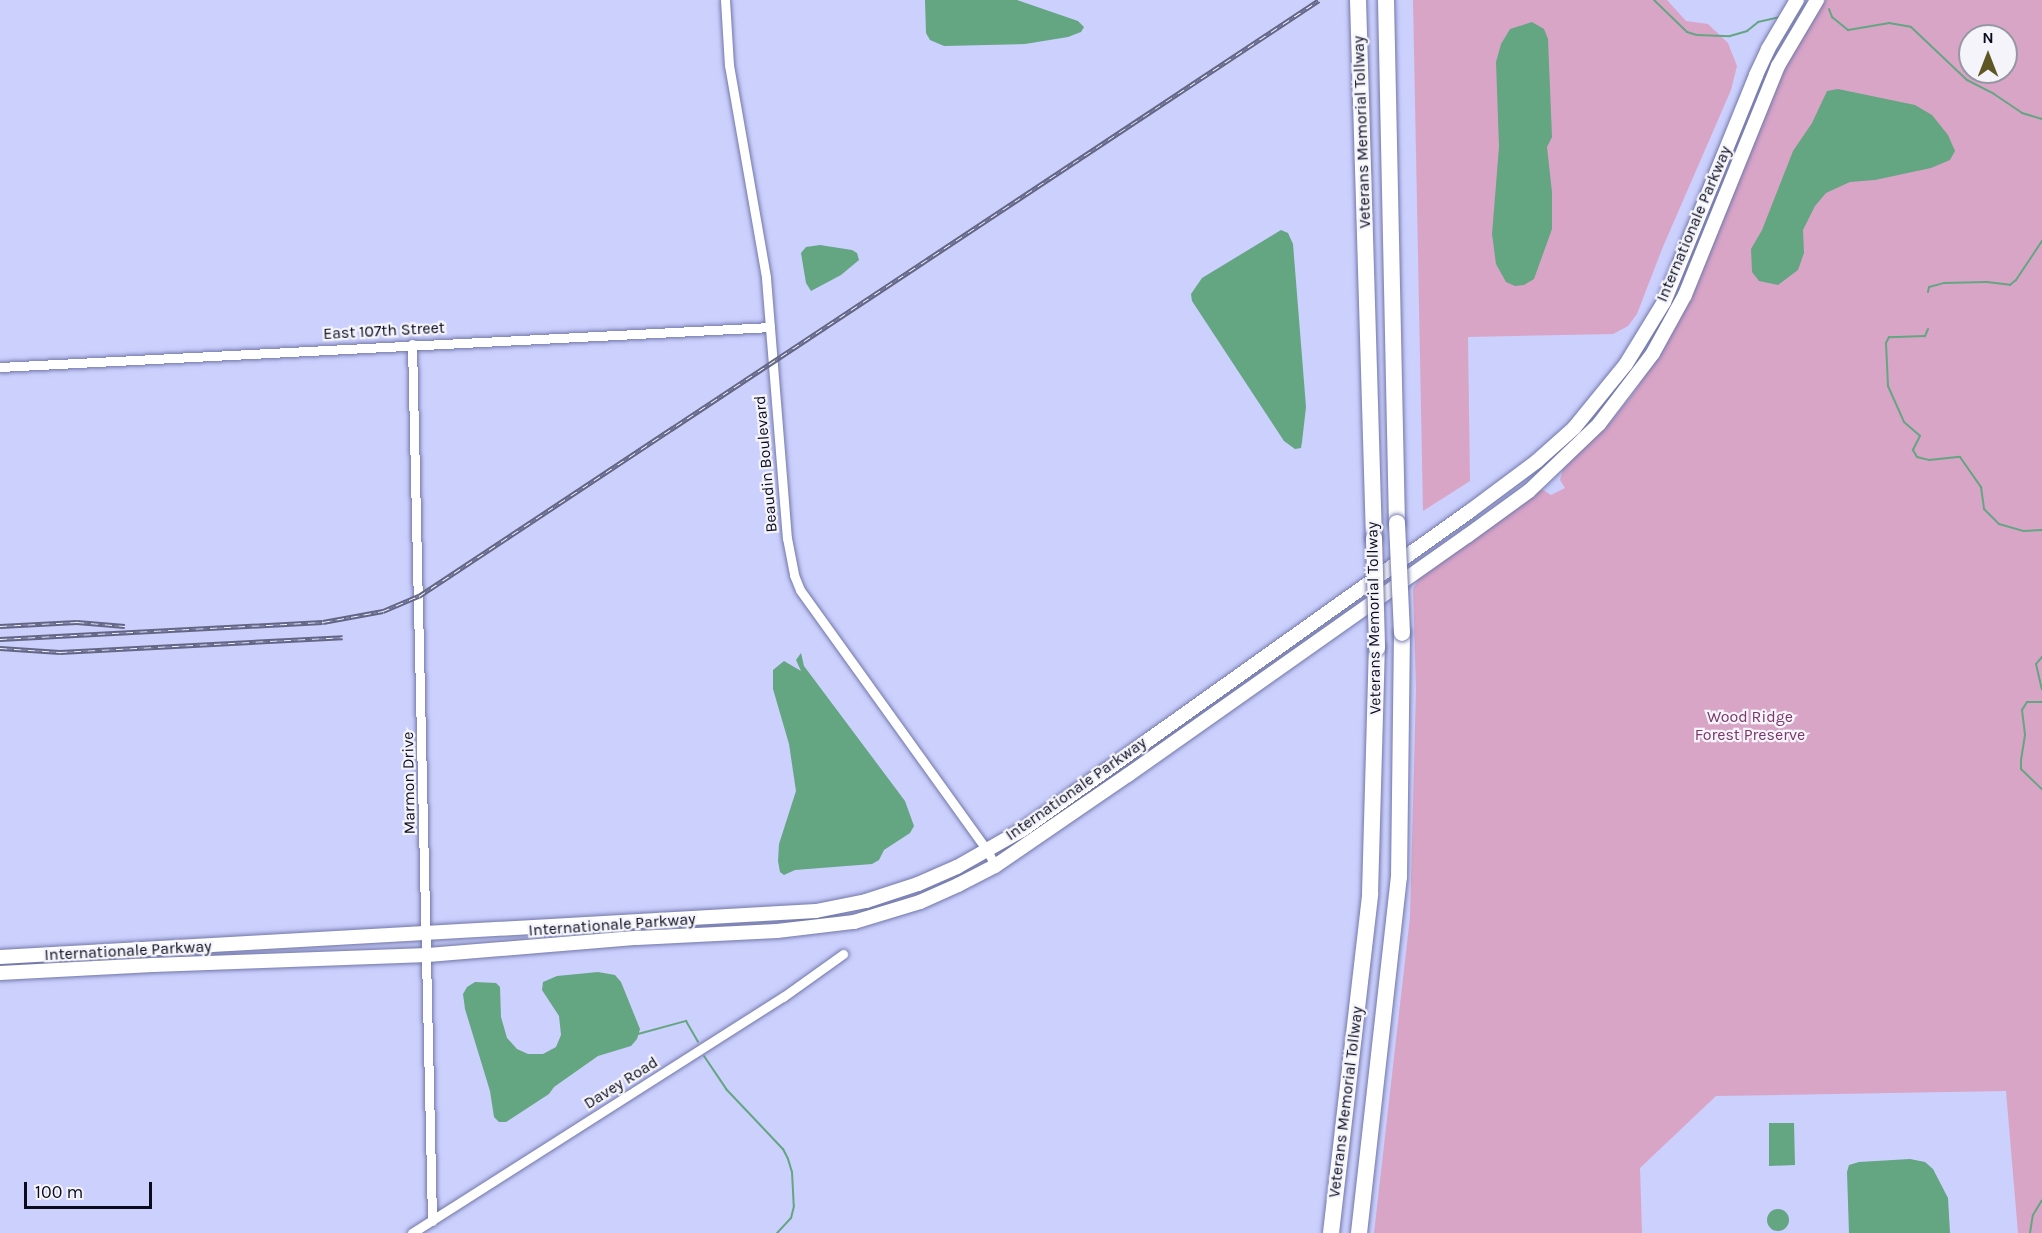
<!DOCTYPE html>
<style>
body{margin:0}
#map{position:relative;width:2042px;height:1233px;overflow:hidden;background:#cbd0fd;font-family:Karla,sans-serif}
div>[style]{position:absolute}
.green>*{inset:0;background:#d9a5c7}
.water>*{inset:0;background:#64a582}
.round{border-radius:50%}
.stream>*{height:2px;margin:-1px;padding:0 1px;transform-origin:1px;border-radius:1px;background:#64a582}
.roads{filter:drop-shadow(0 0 2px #7277aa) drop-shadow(0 0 2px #7277aa)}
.street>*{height:9px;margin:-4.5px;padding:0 4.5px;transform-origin:4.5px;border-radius:4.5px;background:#fff}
.secondary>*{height:14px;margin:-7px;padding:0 7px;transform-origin:7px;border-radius:7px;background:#fff}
.highway>*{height:16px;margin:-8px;padding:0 8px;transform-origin:8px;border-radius:8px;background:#fff}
.rail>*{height:4.5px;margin-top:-2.25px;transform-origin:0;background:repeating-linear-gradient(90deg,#f4f4fa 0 7px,#636584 0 14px);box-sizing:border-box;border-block:2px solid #636584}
.bridges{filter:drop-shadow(0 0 2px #7277aa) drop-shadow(0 0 2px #7277aa)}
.highway-bridge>*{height:16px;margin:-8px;padding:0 8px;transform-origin:8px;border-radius:8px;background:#fff}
span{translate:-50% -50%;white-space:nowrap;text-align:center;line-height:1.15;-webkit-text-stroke:4.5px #f4f4fa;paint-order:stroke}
.street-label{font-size:16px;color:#0a0b1e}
.park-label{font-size:16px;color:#7c3668}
.north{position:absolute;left:1958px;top:24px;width:60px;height:60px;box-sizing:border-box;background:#f4f4fa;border:2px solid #9697a2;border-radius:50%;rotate:0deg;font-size:16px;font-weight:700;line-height:24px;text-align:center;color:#0a0b1e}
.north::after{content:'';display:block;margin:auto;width:21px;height:27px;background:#605623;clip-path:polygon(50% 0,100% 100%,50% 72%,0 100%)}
.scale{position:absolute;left:24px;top:1182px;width:128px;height:27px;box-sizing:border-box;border:3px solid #0a0b1e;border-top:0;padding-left:8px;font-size:18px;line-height:21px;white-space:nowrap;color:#0a0b1e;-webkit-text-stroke:4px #f4f4fa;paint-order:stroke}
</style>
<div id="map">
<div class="green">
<div style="clip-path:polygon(1413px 0,1667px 0,1686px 21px,1708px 24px,1728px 43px,1737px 66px,1731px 90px,1662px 249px,1637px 314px,1628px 326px,1613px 334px,1468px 337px,1470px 481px,1423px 511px)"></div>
<div style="clip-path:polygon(evenodd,1824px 0,2042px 0,2042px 1233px,2018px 1233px,2006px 1091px,1716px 1096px,1640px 1168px,1642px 1233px,1374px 1233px,1410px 917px,1416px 689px,1413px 589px,1421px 575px,1536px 491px,1543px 490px,1551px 495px,1565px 488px,1560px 480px,1563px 469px,1613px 419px,1635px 391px,1678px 323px,1787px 61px,1824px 0,1970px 36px,2006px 36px,2006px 72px,1970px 72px,1970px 36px)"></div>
</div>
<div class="water">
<div style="clip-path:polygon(925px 0,1017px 0,1078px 21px,1084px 27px,1081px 32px,1068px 37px,1025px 44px,944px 46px,930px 40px,926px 33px)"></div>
<div style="clip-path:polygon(1532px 22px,1544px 29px,1548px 39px,1552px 137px,1547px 147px,1552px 192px,1552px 229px,1534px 279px,1524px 285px,1515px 286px,1506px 282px,1496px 264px,1492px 234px,1499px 147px,1496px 62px,1501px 44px,1510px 29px)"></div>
<div style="clip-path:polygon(1838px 89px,1915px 105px,1932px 115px,1948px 135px,1955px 151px,1950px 160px,1931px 168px,1875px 180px,1850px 182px,1826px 193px,1815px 206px,1803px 230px,1804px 253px,1798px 270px,1778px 285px,1759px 281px,1752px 272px,1751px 249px,1762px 230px,1793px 151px,1812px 123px,1827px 91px)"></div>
<div style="clip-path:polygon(1281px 230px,1288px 233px,1293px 244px,1306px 407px,1302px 442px,1301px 448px,1295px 449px,1284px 441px,1192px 301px,1191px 294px,1202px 278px)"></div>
<div style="clip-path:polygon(820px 245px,852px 250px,857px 253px,859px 260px,841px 275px,811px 291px,806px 283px,801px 253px,806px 247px)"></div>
<div style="clip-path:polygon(801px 653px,804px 666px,905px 801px,914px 826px,910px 833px,884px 850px,879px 860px,872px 864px,795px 870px,784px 875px,780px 872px,778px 861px,779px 844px,796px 791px,789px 744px,773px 689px,773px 670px,784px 661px,801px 671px,796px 660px)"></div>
<div style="clip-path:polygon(598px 972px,615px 975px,621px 982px,640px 1029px,637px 1039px,631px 1046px,598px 1056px,554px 1087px,549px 1094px,506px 1122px,499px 1122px,494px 1117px,490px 1091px,465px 1009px,463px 994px,467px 987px,475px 982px,496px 983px,500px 987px,501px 1017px,507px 1038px,517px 1049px,528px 1054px,543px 1054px,556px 1047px,561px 1035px,559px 1016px,542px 990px,543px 982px,557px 976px)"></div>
<div style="clip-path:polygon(1769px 1123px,1794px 1123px,1795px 1165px,1769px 1166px)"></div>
<div style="clip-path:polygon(1910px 1159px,1925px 1162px,1933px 1169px,1948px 1198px,1950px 1233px,1849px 1233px,1847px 1172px,1849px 1165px,1859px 1162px)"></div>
<div class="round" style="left:1767px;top:1209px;width:22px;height:22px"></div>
</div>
<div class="stream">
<div style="left:1654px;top:0;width:46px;rotate:44.1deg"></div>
<div style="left:1687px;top:32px;width:10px;rotate:17deg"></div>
<div style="left:1697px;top:35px;width:33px;rotate:2deg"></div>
<div style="left:1730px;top:36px;width:18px;rotate:-16deg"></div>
<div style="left:1747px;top:31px;width:14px;rotate:-39deg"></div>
<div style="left:1758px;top:22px;width:23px;rotate:-13deg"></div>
<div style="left:1829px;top:9px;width:9px;rotate:69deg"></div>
<div style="left:1832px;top:17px;width:21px;rotate:39deg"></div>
<div style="left:1848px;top:30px;width:42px;rotate:-9.7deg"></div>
<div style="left:1889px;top:23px;width:22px;rotate:10deg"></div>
<div style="left:1911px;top:27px;width:77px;rotate:43.4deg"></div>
<div style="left:1967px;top:80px;width:30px;rotate:27deg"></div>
<div style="left:1994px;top:94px;width:34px;rotate:34deg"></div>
<div style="left:2022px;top:113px;width:21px;rotate:17deg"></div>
<div style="left:1928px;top:292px;width:5px;rotate:-79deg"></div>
<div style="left:1929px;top:287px;width:16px;rotate:-15deg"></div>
<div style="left:1944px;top:283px;width:43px;rotate:-1.3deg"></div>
<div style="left:1987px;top:282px;width:23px;rotate:7deg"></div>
<div style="left:2010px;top:285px;width:8px;rotate:-40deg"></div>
<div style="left:2016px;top:280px;width:47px;rotate:-56.3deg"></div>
<div style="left:1928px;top:329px;width:8px;rotate:113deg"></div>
<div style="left:1925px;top:336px;width:36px;rotate:178deg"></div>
<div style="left:1889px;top:337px;width:7px;rotate:117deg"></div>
<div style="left:1886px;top:343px;width:43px;rotate:87.3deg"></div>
<div style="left:1888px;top:386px;width:39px;rotate:66deg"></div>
<div style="left:1904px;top:422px;width:21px;rotate:41deg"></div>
<div style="left:1920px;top:436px;width:16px;rotate:117deg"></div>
<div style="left:1913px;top:450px;width:8px;rotate:60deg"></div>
<div style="left:1917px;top:457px;width:12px;rotate:14deg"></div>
<div style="left:1929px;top:460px;width:31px;rotate:-6deg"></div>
<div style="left:1960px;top:457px;width:37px;rotate:55deg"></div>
<div style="left:1981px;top:487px;width:22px;rotate:82deg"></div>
<div style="left:1984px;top:509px;width:21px;rotate:45deg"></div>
<div style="left:1999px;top:524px;width:25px;rotate:16deg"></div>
<div style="left:2023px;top:531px;width:19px;rotate:-3deg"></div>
<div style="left:2042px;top:657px;width:9px;rotate:131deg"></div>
<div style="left:2036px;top:664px;width:26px;rotate:77deg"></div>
<div style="left:2042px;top:702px;width:15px;rotate:180deg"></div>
<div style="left:2027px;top:702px;width:9px;rotate:122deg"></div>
<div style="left:2022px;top:710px;width:25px;rotate:83deg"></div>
<div style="left:2025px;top:735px;width:25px;rotate:99deg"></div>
<div style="left:2021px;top:760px;width:9px;rotate:90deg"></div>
<div style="left:2021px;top:769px;width:29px;rotate:44deg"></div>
<div style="left:638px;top:1034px;width:50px;rotate:-15.2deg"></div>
<div style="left:686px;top:1021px;width:24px;rotate:60deg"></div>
<div style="left:704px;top:1056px;width:40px;rotate:56deg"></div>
<div style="left:726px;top:1089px;width:83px;rotate:46.5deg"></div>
<div style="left:783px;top:1149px;width:11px;rotate:63deg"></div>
<div style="left:788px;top:1159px;width:14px;rotate:73deg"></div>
<div style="left:792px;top:1172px;width:34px;rotate:87deg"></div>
<div style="left:794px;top:1206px;width:12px;rotate:104deg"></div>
<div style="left:791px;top:1218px;width:21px;rotate:133deg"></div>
<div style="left:2030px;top:1233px;width:18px;rotate:-81deg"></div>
<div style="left:2033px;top:1215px;width:17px;rotate:-59deg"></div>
</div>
<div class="roads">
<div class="street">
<div style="left:725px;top:0;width:65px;rotate:86.5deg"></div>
<div style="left:729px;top:65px;width:216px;rotate:80.1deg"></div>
<div style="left:766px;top:278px;width:261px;rotate:85.4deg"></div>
<div style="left:787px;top:538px;width:38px;rotate:79deg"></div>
<div style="left:794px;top:575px;width:16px;rotate:68deg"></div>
<div style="left:800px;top:590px;width:320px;rotate:54.3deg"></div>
<div style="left:987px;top:850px;width:18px;rotate:63deg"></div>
<div style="left:412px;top:344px;width:877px;rotate:88.69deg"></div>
<div style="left:0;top:367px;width:771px;rotate:-2.97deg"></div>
<div style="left:412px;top:1233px;width:440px;rotate:-32.5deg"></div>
<div style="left:783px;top:997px;width:74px;rotate:-35.6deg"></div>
</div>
<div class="secondary">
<div style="left:0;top:957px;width:817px;rotate:-3.23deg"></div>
<div style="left:816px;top:911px;width:51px;rotate:-11.3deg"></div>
<div style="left:866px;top:901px;width:55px;rotate:-18.1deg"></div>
<div style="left:918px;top:884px;width:43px;rotate:-23.6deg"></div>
<div style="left:957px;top:867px;width:75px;rotate:-29.6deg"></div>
<div style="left:1022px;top:830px;width:550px;rotate:-35.45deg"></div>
<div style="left:1470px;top:511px;width:84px;rotate:-36.7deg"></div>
<div style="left:1537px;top:461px;width:50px;rotate:-41.7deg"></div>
<div style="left:1574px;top:428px;width:82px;rotate:-50.9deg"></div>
<div style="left:1626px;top:364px;width:73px;rotate:-58.5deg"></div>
<div style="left:1664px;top:302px;width:245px;rotate:-67.9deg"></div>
<div style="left:1756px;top:75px;width:29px;rotate:-65deg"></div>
<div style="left:1768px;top:49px;width:57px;rotate:-59.4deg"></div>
<div style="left:0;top:973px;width:153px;rotate:-3deg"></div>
<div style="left:153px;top:965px;width:275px;rotate:-2.1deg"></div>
<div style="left:428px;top:955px;width:210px;rotate:-4.7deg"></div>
<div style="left:637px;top:938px;width:140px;rotate:-2.9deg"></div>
<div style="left:777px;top:931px;width:78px;rotate:-6.7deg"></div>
<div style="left:854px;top:922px;width:69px;rotate:-16.9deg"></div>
<div style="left:920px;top:902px;width:42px;rotate:-24.1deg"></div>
<div style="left:958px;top:885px;width:42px;rotate:-27.2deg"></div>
<div style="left:995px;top:866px;width:161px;rotate:-34.4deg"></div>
<div style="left:1128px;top:775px;width:415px;rotate:-35.2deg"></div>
<div style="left:1467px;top:536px;width:77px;rotate:-36deg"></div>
<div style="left:1529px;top:491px;width:97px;rotate:-43.7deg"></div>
<div style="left:1599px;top:424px;width:89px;rotate:-52.7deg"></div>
<div style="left:1653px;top:353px;width:66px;rotate:-61.1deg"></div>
<div style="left:1685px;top:295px;width:247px;rotate:-67.9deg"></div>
<div style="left:1778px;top:66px;width:77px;rotate:-59.4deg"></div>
</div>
<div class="highway">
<div style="left:1358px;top:0;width:538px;rotate:88.3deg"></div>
<div style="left:1386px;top:0;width:523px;rotate:88.8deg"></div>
<div style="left:1331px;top:1233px;width:341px;rotate:-83.4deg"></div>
<div style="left:1370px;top:894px;width:246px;rotate:-88.4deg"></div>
<div style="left:1359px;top:1233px;width:358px;rotate:-83.6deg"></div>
<div style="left:1399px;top:877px;width:244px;rotate:-89.3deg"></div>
</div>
</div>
<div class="rail">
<div style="left:0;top:626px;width:77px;rotate:-3deg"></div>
<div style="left:77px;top:622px;width:48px;rotate:4.8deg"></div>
<div style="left:0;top:639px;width:323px;rotate:-3deg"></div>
<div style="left:323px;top:622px;width:61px;rotate:-10.4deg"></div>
<div style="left:383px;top:611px;width:39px;rotate:-23deg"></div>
<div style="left:419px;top:596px;width:1079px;rotate:-33.51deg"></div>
<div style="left:0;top:648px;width:60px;rotate:3.8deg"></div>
<div style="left:60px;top:652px;width:283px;rotate:-3deg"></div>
</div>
<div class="bridges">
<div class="highway-bridge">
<div style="left:1397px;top:523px;width:110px;rotate:87.4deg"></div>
<div style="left:1374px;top:538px;width:110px;rotate:88.4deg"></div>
</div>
</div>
<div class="street-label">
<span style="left:1362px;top:132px;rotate:-92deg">Veterans Memorial Tollway</span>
<span style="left:1694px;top:224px;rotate:-67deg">Internationale Parkway</span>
<span style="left:384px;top:331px;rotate:-3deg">East 107th Street</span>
<span style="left:766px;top:464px;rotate:-95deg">Beaudin Boulevard</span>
<span style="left:1374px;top:618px;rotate:-91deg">Veterans Memorial Tollway</span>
<span style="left:409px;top:783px;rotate:-91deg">Marmon Drive</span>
<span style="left:1076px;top:789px;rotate:-35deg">Internationale Parkway</span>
<span style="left:612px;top:925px;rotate:-4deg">Internationale Parkway</span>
<span style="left:128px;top:951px;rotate:-3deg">Internationale Parkway</span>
<span style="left:621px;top:1083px;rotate:-32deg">Davey Road</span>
<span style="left:1346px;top:1102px;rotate:-83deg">Veterans Memorial Tollway</span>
</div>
<div class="park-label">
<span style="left:1750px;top:726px">Wood Ridge<br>Forest Preserve</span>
</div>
<div class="north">N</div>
<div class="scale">100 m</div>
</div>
